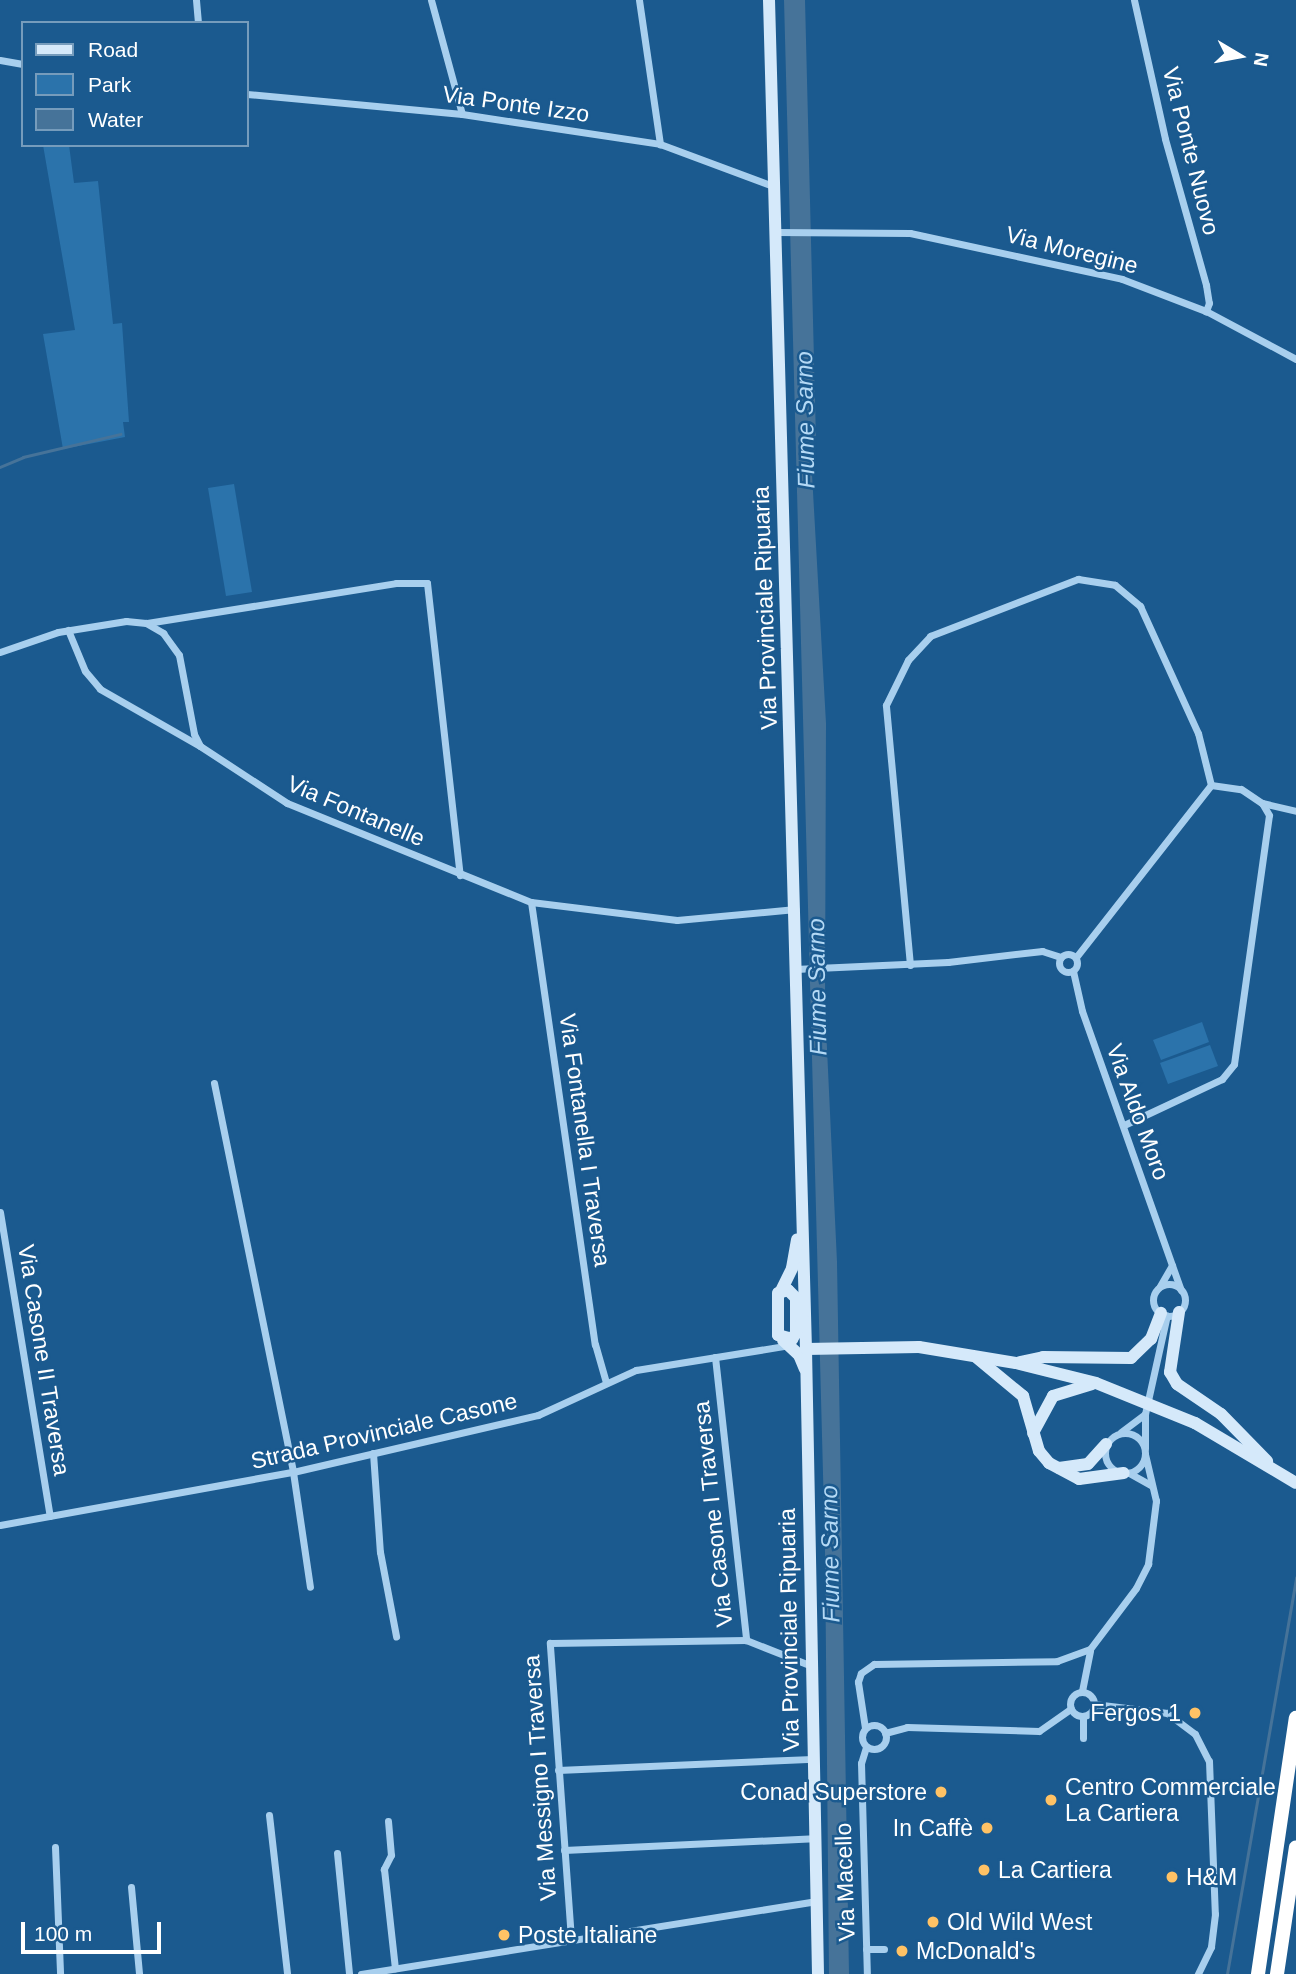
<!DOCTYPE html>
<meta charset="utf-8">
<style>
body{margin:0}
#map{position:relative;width:1296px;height:1974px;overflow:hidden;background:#1b5a8f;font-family:Arial,sans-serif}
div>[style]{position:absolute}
.green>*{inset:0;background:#2b73ab}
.water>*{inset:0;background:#467399}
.stream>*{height:2.5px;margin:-1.25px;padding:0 1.25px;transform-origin:1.25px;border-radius:1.25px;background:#467399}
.street>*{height:7px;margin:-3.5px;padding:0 3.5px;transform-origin:3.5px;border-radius:3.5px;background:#a8cfee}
.street>.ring{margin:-3.5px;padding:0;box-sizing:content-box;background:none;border:7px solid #a8cfee;border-radius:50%}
.secondary>*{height:12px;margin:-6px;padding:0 6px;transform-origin:6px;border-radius:6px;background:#d5e9fa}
.highway>*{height:14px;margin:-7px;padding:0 7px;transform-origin:7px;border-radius:7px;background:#fff}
.dots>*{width:19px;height:19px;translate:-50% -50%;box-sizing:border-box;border:4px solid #1b5a8f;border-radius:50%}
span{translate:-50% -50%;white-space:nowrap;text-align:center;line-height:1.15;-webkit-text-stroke:5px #1b5a8f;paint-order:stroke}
.street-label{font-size:23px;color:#fff}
.poi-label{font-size:23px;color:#fff}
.right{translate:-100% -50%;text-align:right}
.left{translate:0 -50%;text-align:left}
.water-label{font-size:24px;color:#b4d9f5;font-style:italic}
.legend{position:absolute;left:21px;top:21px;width:228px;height:126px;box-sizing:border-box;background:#1b5a8f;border:2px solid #769cbc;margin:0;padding:9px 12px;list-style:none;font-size:21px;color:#fff}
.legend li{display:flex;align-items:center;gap:14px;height:35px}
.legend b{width:35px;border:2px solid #769cbc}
.north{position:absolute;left:1205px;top:21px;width:70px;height:70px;-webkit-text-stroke:5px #1b5a8f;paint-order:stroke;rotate:100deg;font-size:19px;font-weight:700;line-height:28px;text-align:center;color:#fff}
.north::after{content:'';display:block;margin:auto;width:24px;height:32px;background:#fff;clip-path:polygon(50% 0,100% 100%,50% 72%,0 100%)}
.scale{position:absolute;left:21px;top:1922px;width:140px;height:32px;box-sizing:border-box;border:4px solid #fff;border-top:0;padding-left:9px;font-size:21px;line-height:24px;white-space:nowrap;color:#fff;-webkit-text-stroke:5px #1b5a8f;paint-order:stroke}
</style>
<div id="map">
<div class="green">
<div style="clip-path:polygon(43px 145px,69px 145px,74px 183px,98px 181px,113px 324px,122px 323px,129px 422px,123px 422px,125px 437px,63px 449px,43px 334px,75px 330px)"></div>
<div style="clip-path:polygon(234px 484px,252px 592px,226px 596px,208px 488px)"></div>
<div style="clip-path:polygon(1202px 1022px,1209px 1042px,1161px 1060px,1153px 1040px)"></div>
<div style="clip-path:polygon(1210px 1045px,1218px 1066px,1168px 1084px,1160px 1063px)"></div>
</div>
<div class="water">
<div style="clip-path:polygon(784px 0,805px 0,816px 440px,812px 474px,826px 723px,825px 1006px,837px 1262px,849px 1974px,829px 1974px,825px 1549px)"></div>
</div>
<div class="stream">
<div style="left:0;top:467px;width:25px;rotate:-23deg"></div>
<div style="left:23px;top:457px;width:100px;rotate:-13.3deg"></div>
<div style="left:1227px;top:1974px;width:402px;rotate:-80.1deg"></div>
</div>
<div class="street">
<div style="left:196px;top:0;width:23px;rotate:85deg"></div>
<div style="left:431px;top:0;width:118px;rotate:74.8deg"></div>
<div style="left:639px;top:0;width:146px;rotate:81.7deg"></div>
<div style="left:1134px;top:0;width:142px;rotate:77.4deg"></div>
<div style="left:1165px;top:139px;width:152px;rotate:74.3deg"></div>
<div style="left:1206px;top:285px;width:18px;rotate:81deg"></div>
<div style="left:1209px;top:303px;width:9px;rotate:111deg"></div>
<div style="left:0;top:60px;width:23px;rotate:10deg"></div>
<div style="left:247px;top:94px;width:216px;rotate:5.3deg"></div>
<div style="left:462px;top:114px;width:200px;rotate:8.6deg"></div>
<div style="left:660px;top:144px;width:121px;rotate:20.4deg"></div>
<div style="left:775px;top:232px;width:135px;rotate:0.4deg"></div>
<div style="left:910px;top:233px;width:217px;rotate:12.2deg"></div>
<div style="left:1122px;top:279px;width:90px;rotate:20.9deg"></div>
<div style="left:1206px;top:311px;width:102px;rotate:28.1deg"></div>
<div style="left:147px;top:623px;width:252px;rotate:-9.1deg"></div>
<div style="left:396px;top:583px;width:31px"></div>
<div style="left:427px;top:583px;width:294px;rotate:83.6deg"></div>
<div style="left:68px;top:630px;width:44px;rotate:67.5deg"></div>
<div style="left:85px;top:671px;width:23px;rotate:50deg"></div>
<div style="left:100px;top:689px;width:115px;rotate:29.7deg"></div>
<div style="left:0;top:652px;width:61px;rotate:-19deg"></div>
<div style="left:58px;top:632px;width:69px;rotate:-9.2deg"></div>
<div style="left:126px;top:621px;width:20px;rotate:6deg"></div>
<div style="left:146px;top:623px;width:20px;rotate:30deg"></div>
<div style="left:163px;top:633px;width:27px;rotate:54deg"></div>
<div style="left:179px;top:655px;width:80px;rotate:79.2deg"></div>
<div style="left:194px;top:734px;width:13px;rotate:63deg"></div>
<div style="left:200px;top:746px;width:104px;rotate:33.2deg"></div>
<div style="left:287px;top:803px;width:263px;rotate:22.1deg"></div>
<div style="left:531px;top:902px;width:147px;rotate:7deg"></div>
<div style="left:677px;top:920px;width:119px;rotate:-5.3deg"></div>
<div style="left:1211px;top:785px;width:30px;rotate:8deg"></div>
<div style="left:1241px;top:789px;width:25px;rotate:34deg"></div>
<div style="left:1262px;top:803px;width:35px;rotate:13deg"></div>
<div style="left:531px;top:902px;width:447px;rotate:81.8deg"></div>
<div style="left:595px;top:1344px;width:40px;rotate:74deg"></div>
<div class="ring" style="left:1059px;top:954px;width:11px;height:11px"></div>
<div style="left:910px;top:965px;width:261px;rotate:-95.3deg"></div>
<div style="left:886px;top:705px;width:50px;rotate:-63.9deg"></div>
<div style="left:908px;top:660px;width:33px;rotate:-47deg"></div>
<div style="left:930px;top:636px;width:159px;rotate:-21.1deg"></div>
<div style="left:1078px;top:579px;width:37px;rotate:9deg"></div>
<div style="left:1115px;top:585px;width:33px;rotate:40deg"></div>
<div style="left:1140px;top:606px;width:140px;rotate:65.5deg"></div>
<div style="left:1198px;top:733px;width:54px;rotate:76deg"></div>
<div style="left:1211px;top:785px;width:219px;rotate:128.1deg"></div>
<div style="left:795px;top:969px;width:153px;rotate:-2.6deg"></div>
<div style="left:948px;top:962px;width:95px;rotate:-6.7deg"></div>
<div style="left:1042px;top:951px;width:20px;rotate:18deg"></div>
<div style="left:1073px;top:971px;width:41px;rotate:77.3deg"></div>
<div style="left:1082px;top:1011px;width:296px;rotate:70.5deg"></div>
<div style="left:214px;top:1083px;width:397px;rotate:78.5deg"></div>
<div style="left:293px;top:1472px;width:116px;rotate:81.6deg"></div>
<div style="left:1124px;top:1125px;width:108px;rotate:-25.1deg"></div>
<div style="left:1222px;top:1079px;width:19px;rotate:-51deg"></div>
<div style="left:1234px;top:1064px;width:251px;rotate:-82deg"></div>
<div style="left:1269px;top:815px;width:14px;rotate:-120deg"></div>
<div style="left:0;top:1212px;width:308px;rotate:80.7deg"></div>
<div class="ring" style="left:1153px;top:1284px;width:25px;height:25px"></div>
<div style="left:1160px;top:1286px;width:24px;rotate:-60deg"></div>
<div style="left:715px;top:1357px;width:285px;rotate:83.7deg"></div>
<div style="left:746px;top:1640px;width:68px;rotate:21.6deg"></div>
<div style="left:1121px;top:1432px;width:30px;rotate:-37deg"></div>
<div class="ring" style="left:1105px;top:1433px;width:33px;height:33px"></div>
<div style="left:1145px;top:1448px;width:34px;rotate:-90deg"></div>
<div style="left:1145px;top:1414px;width:101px;rotate:-77.5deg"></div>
<div style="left:373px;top:1453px;width:99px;rotate:86deg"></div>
<div style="left:380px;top:1552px;width:86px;rotate:79.2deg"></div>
<div style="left:1129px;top:1473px;width:25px;rotate:29deg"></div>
<div style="left:0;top:1525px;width:298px;rotate:-10.3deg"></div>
<div style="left:293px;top:1472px;width:252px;rotate:-13.1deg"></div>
<div style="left:538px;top:1415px;width:108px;rotate:-24.7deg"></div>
<div style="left:636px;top:1370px;width:157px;rotate:-9.2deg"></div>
<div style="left:1082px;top:1691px;width:41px;rotate:-78.7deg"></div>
<div class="ring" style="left:1070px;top:1692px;width:17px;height:17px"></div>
<div style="left:1094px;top:1704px;width:74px;rotate:7deg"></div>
<div style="left:1167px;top:1713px;width:35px;rotate:37deg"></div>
<div style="left:1195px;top:1734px;width:30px;rotate:63deg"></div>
<div style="left:1209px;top:1761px;width:153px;rotate:87.8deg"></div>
<div style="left:1215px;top:1914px;width:33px;rotate:97deg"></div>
<div style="left:1211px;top:1947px;width:30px;rotate:116deg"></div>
<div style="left:1083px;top:1716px;width:22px;rotate:90deg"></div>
<div class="ring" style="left:862px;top:1725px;width:17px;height:17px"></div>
<div style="left:865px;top:1728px;width:47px;rotate:-98.7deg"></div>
<div style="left:858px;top:1682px;width:9px;rotate:-72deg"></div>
<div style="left:861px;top:1673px;width:16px;rotate:-35deg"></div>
<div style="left:874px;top:1664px;width:183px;rotate:-0.9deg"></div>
<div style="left:1057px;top:1661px;width:35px;rotate:-20deg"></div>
<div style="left:1090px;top:1649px;width:76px;rotate:-53deg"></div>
<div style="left:1136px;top:1588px;width:27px;rotate:-63deg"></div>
<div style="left:1148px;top:1564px;width:64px;rotate:-82.8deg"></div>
<div style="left:1156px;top:1501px;width:48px;rotate:-103.2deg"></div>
<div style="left:885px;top:1733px;width:23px;rotate:-15deg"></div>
<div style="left:907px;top:1727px;width:132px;rotate:1.7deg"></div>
<div style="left:1039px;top:1731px;width:39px;rotate:-35deg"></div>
<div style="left:866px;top:1747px;width:17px;rotate:107deg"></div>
<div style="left:861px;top:1763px;width:211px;rotate:88.4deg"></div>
<div style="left:558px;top:1770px;width:255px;rotate:-2.5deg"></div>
<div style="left:269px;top:1815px;width:160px;rotate:83.5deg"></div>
<div style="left:388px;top:1821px;width:34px;rotate:85deg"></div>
<div style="left:391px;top:1855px;width:16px;rotate:117deg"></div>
<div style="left:384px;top:1869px;width:100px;rotate:83.7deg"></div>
<div style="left:55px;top:1847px;width:127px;rotate:87.7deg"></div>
<div style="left:564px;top:1850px;width:250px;rotate:-2.7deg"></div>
<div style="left:337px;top:1853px;width:122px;rotate:84.3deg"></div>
<div style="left:131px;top:1887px;width:87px;rotate:84.7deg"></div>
<div style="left:571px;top:1939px;width:297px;rotate:-94.1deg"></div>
<div style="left:550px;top:1643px;width:196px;rotate:-0.9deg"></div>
<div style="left:866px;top:1949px;width:18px"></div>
<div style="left:361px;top:1974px;width:460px;rotate:-9.1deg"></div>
</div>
<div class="secondary">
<div style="left:769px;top:0;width:1350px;rotate:88.43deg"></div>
<div style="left:806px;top:1349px;width:625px;rotate:88.9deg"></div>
<div style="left:781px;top:1291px;width:25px;rotate:-64deg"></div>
<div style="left:792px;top:1268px;width:29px;rotate:-80deg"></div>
<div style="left:1179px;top:1312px;width:61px;rotate:98.5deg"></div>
<div style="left:1170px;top:1372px;width:14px;rotate:60deg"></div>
<div style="left:1177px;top:1384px;width:53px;rotate:34.3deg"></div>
<div style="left:1221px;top:1414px;width:66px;rotate:45.6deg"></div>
<div style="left:796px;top:1333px;width:35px;rotate:-90deg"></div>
<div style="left:796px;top:1298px;width:11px;rotate:-135deg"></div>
<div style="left:788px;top:1290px;width:10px;rotate:163deg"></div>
<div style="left:778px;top:1293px;width:42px;rotate:90deg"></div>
<div style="left:778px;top:1335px;width:15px;rotate:16deg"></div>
<div style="left:792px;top:1339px;width:7px;rotate:-56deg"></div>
<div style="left:796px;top:1333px;width:15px;rotate:-62deg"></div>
<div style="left:783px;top:1340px;width:22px;rotate:43deg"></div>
<div style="left:799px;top:1355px;width:15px;rotate:67deg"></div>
<div style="left:806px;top:1349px;width:113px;rotate:-1deg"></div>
<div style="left:919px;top:1347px;width:98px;rotate:9.4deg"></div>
<div style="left:1016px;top:1363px;width:82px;rotate:14deg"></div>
<div style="left:1096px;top:1383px;width:107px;rotate:22deg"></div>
<div style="left:1195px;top:1423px;width:117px;rotate:30.7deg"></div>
<div style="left:977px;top:1358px;width:60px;rotate:39.6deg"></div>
<div style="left:1023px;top:1396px;width:57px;rotate:73.8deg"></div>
<div style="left:1039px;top:1451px;width:16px;rotate:50deg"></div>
<div style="left:1049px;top:1463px;width:34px;rotate:28deg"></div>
<div style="left:1079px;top:1479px;width:45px;rotate:-7.6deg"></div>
<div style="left:1020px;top:1362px;width:24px;rotate:-12deg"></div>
<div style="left:1043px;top:1357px;width:88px;rotate:0.7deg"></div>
<div style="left:1131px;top:1358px;width:28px;rotate:-44deg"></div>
<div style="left:1151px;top:1339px;width:28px;rotate:-69deg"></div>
<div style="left:1033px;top:1433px;width:42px;rotate:-61.6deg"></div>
<div style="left:1053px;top:1396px;width:41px;rotate:-17.1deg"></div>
<div style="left:1059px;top:1468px;width:29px;rotate:-8deg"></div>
<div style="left:1088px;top:1464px;width:27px;rotate:-48deg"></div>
</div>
<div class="highway">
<div style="left:1258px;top:1974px;width:259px;rotate:-81.6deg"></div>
<div style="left:1277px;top:1974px;width:128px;rotate:-81.5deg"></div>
</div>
<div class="dots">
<div style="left:1195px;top:1713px;background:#ffc265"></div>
<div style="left:941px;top:1792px;background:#ffc265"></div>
<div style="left:1051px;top:1800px;background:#ffc265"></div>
<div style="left:987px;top:1828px;background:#ffc265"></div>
<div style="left:984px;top:1870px;background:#ffc265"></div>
<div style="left:1172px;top:1877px;background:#ffc265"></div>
<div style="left:933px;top:1922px;background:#ffc265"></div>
<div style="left:504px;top:1935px;background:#ffc265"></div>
<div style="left:902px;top:1951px;background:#ffc265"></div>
</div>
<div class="street-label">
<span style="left:516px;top:104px;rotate:8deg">Via Ponte Izzo</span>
<span style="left:1191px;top:151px;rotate:76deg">Via Ponte Nuovo</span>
<span style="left:1072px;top:250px;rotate:14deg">Via Moregine</span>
<span style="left:765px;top:608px;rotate:-92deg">Via Provinciale Ripuaria</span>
<span style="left:356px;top:811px;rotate:23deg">Via Fontanelle</span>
<span style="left:1138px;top:1112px;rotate:70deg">Via Aldo Moro</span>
<span style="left:585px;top:1140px;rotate:82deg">Via Fontanella I Traversa</span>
<span style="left:44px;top:1360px;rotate:81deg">Via Casone II Traversa</span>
<span style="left:384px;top:1431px;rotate:-13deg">Strada Provinciale Casone</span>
<span style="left:713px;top:1514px;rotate:-96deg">Via Casone I Traversa</span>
<span style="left:789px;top:1630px;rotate:-91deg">Via Provinciale Ripuaria</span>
<span style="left:540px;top:1778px;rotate:-94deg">Via Messigno I Traversa</span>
<span style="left:845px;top:1882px;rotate:-92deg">Via Macello</span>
</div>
<div class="poi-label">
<span class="right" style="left:1181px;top:1713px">Fergos 1</span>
<span class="left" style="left:1065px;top:1800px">Centro Commerciale<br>La Cartiera</span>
<span class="right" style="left:927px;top:1792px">Conad Superstore</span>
<span class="right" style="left:973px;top:1828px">In Caffè</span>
<span class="left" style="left:998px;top:1870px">La Cartiera</span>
<span class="left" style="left:1186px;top:1877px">H&amp;M</span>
<span class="left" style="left:947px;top:1922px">Old Wild West</span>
<span class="left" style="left:518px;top:1935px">Poste Italiane</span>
<span class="left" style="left:916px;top:1951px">McDonald's</span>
</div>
<div class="water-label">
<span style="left:805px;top:420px;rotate:-91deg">Fiume Sarno</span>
<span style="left:817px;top:987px;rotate:-91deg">Fiume Sarno</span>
<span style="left:830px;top:1554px;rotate:-91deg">Fiume Sarno</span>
</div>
<ul class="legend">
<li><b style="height:9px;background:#d5e9fa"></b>Road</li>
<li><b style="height:19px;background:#2b73ab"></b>Park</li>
<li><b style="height:19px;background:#467399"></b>Water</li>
</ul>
<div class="north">N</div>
<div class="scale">100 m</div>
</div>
